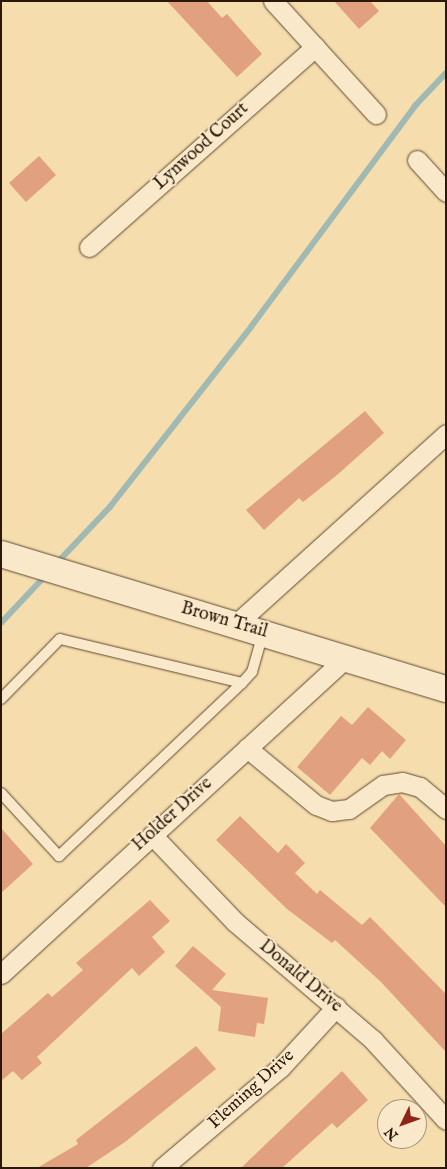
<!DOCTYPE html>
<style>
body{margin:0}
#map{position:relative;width:447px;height:1169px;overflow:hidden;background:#f6ddad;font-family:"IM FELL English",serif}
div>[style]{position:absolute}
.stream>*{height:5.5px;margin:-2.75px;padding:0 2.75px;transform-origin:2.75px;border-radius:2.75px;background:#a0bab3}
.building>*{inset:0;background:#e1a07f}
.roads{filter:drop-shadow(0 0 1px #5e4932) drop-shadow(0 0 1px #5e4932)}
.lane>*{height:10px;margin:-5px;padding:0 5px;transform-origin:5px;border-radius:5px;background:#f9e9ca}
.street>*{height:19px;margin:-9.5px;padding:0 9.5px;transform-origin:9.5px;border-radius:9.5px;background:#f9e9ca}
.secondary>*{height:26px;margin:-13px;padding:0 13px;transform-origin:13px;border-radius:13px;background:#f9e9ca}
span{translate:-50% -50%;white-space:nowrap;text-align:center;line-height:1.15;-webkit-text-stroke:4px #f9e9ca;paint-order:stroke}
.street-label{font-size:18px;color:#2b1809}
.frame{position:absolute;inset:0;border:2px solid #2b1809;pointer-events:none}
.north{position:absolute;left:377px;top:1099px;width:50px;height:50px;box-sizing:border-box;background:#f9e9ca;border:1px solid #a7957d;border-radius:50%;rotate:228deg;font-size:14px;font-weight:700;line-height:20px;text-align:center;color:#2b1809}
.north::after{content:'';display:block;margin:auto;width:18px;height:22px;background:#8f2418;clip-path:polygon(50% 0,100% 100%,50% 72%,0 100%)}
</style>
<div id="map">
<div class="stream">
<div style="left:57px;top:563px;width:77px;rotate:-46.6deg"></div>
<div style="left:110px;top:507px;width:229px;rotate:-51.9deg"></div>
<div style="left:251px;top:327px;width:275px;rotate:-53.4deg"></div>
<div style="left:415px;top:106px;width:45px;rotate:-46.8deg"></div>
<div style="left:1px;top:623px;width:66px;rotate:-46.8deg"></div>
</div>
<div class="building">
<div style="clip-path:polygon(167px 1px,207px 1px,222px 18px,227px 14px,262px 54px,237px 77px)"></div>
<div style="clip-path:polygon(334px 1px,370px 1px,379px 11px,359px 29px)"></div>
<div style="clip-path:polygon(39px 156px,56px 175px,26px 202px,9px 183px)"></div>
<div style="clip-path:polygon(365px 411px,384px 433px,337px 475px,303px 502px,299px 498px,264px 530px,246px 510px)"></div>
<div style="clip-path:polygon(368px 707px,406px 740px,390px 759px,382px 751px,370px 765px,362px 758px,330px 795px,297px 767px,341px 716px,352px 725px)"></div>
<div style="clip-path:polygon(399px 794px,446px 846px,446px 907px,370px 828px)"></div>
<div style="clip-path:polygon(240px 816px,278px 853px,286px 844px,305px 863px,295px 873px,317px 894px,320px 890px,362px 925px,370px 917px,446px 994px,446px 1052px,381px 982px,335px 940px,332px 943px,287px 909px,216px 840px)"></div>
<div style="clip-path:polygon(1px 828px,33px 864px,1px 893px)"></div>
<div style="clip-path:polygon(150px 900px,170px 921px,152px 937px,165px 952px,139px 976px,132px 968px,37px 1057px,42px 1063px,22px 1080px,13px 1071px,1px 1081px,1px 1034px,48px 993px,52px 997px,83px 970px,76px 963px)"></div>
<div style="clip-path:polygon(193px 946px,226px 974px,212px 990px,268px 998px,264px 1024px,257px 1023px,255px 1037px,218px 1031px,221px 1007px,175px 966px)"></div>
<div style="clip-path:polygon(196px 1046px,216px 1069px,125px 1142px,86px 1168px,37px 1168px,78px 1144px,76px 1140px)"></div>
<div style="clip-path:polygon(342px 1071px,368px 1100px,337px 1128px,332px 1123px,282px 1168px,241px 1168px)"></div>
</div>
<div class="roads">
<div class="lane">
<div style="left:1px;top:699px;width:84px;rotate:-45.5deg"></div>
<div style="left:60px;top:639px;width:187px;rotate:13.6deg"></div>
<div style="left:1px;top:793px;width:86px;rotate:47.4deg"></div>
<div style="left:59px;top:856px;width:252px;rotate:-43.4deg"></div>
<div style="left:242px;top:683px;width:15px;rotate:-48deg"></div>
<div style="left:252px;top:672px;width:41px;rotate:-74.2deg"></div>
</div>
<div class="street">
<div style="left:273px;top:1px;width:153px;rotate:47.7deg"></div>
<div style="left:417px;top:160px;width:43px;rotate:47.8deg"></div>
<div style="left:89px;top:247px;width:302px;rotate:-41.5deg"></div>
<div style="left:236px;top:624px;width:283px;rotate:-42.1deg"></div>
<div style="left:247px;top:748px;width:89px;rotate:39.6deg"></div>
<div style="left:316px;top:805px;width:17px;rotate:21deg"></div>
<div style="left:332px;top:811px;width:17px;rotate:-7deg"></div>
<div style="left:349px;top:809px;width:42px;rotate:-35.2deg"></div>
<div style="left:383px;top:785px;width:19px;rotate:-9deg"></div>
<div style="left:402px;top:782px;width:19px;rotate:16deg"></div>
<div style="left:420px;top:787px;width:34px;rotate:40deg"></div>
<div style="left:152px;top:835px;width:120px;rotate:46.3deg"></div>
<div style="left:235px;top:922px;width:182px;rotate:40.5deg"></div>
<div style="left:373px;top:1040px;width:108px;rotate:47.6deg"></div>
<div style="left:1px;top:974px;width:468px;rotate:-42.5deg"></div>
<div style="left:162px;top:1168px;width:155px;rotate:-40.3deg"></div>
<div style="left:280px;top:1068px;width:83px;rotate:-47.4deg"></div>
</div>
<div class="secondary">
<div style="left:1px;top:554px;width:465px;rotate:16.9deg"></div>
</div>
</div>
<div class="street-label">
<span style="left:202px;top:147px;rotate:-42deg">Lynwood Court</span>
<span style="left:224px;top:621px;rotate:16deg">Brown Trail</span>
<span style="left:173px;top:815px;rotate:-42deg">Holder Drive</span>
<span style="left:300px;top:977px;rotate:40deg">Donald Drive</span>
<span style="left:252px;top:1090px;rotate:-42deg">Fleming Drive</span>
</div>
<div class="frame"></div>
<div class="north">N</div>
</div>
